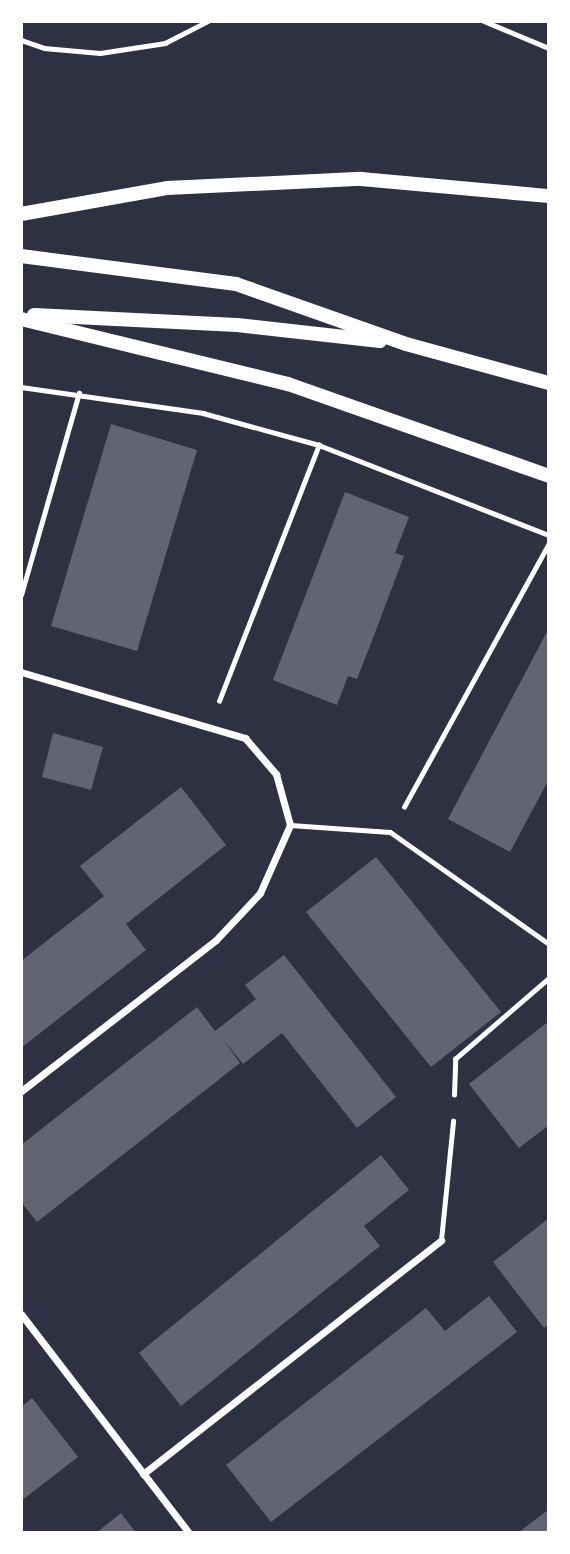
<!DOCTYPE html>
<style>
body{margin:0}
#map{position:relative;width:570px;height:1554px;overflow:hidden;background:#2d3142;font-family:"IBM Plex Sans",sans-serif}
div>[style]{position:absolute}
.building>*{inset:0;background:#626471}
.path>*{height:4.5px;margin:-2.25px;padding:0 2.25px;transform-origin:2.25px;border-radius:2.25px;background:#fff}
.service>*{height:5px;margin:-2.5px;padding:0 2.5px;transform-origin:2.5px;border-radius:2.5px;background:#fff}
.minor>*{height:7px;margin:-3.5px;padding:0 3.5px;transform-origin:3.5px;border-radius:3.5px;background:#fff}
.secondary>*{height:14px;margin:-7px;padding:0 7px;transform-origin:7px;border-radius:7px;background:#fff}
span{translate:-50% -50%;white-space:nowrap;text-align:center;line-height:1.15;-webkit-text-stroke:5px #fff;paint-order:stroke}
.frame{position:absolute;inset:0;border:23px solid #fff;pointer-events:none}
</style>
<div id="map">
<div class="building">
<div style="clip-path:polygon(111px 424px,197px 450px,137px 651px,51px 626px)"></div>
<div style="clip-path:polygon(345px 492px,409px 517px,395px 553px,404px 556px,370px 646px,357px 679px,348px 676px,337px 705px,273px 680px)"></div>
<div style="clip-path:polygon(549px 628px,549px 779px,510px 852px,448px 819px)"></div>
<div style="clip-path:polygon(53px 733px,103px 747px,91px 790px,42px 777px)"></div>
<div style="clip-path:polygon(181px 787px,226px 845px,126px 924px,146px 950px,21px 1048px,21px 961px,104px 896px,80px 866px)"></div>
<div style="clip-path:polygon(376px 857px,501px 1012px,431px 1067px,306px 912px)"></div>
<div style="clip-path:polygon(284px 955px,396px 1097px,357px 1128px,282px 1033px,243px 1064px,222px 1038px,240px 1063px,37px 1222px,21px 1202px,21px 1145px,197px 1007px,215px 1031px,256px 999px,245px 985px)"></div>
<div style="clip-path:polygon(549px 1021px,549px 1125px,519px 1148px,469px 1084px)"></div>
<div style="clip-path:polygon(381px 1155px,409px 1190px,364px 1226px,380px 1246px,181px 1406px,139px 1353px)"></div>
<div style="clip-path:polygon(549px 1218px,549px 1324px,544px 1328px,493px 1262px)"></div>
<div style="clip-path:polygon(489px 1296px,517px 1332px,271px 1522px,226px 1465px,426px 1308px,445px 1331px)"></div>
<div style="clip-path:polygon(32px 1398px,78px 1457px,21px 1501px,21px 1407px)"></div>
<div style="clip-path:polygon(549px 1509px,549px 1533px,518px 1533px)"></div>
<div style="clip-path:polygon(121px 1513px,136px 1533px,96px 1533px)"></div>
</div>
<div class="path">
<div style="left:484px;top:21px;width:70px;rotate:22.6deg"></div>
<div style="left:21px;top:40px;width:24px;rotate:19deg"></div>
<div style="left:44px;top:48px;width:56px;rotate:5.1deg"></div>
<div style="left:100px;top:53px;width:66px;rotate:-8.7deg"></div>
<div style="left:165px;top:43px;width:48px;rotate:-27.1deg"></div>
<div style="left:21px;top:387px;width:184px;rotate:8.1deg"></div>
<div style="left:203px;top:413px;width:120px;rotate:15.4deg"></div>
<div style="left:319px;top:445px;width:247px;rotate:21.4deg"></div>
<div style="left:21px;top:595px;width:210px;rotate:-74deg"></div>
<div style="left:219px;top:701px;width:275px;rotate:-68.7deg"></div>
<div style="left:404px;top:807px;width:301px;rotate:-61.2deg"></div>
<div style="left:454px;top:1095px;width:36px;rotate:-88deg"></div>
<div style="left:455px;top:1059px;width:124px;rotate:-40.8deg"></div>
</div>
<div class="service">
<div style="left:290px;top:825px;width:100px;rotate:4deg"></div>
<div style="left:390px;top:832px;width:194px;rotate:35.2deg"></div>
<div style="left:441px;top:1240px;width:120px;rotate:-84.2deg"></div>
</div>
<div class="minor">
<div style="left:21px;top:672px;width:234px;rotate:16.4deg"></div>
<div style="left:245px;top:738px;width:48px;rotate:49.3deg"></div>
<div style="left:276px;top:774px;width:53px;rotate:74.6deg"></div>
<div style="left:290px;top:825px;width:74px;rotate:113.8deg"></div>
<div style="left:260px;top:893px;width:64px;rotate:133.1deg"></div>
<div style="left:216px;top:940px;width:247px;rotate:142.2deg"></div>
<div style="left:21px;top:1314px;width:276px;rotate:52.5deg"></div>
<div style="left:143px;top:1474px;width:379px;rotate:-38.1deg"></div>
</div>
<div class="secondary">
<div style="left:21px;top:214px;width:148px;rotate:-10.1deg"></div>
<div style="left:167px;top:188px;width:194px;rotate:-2.7deg"></div>
<div style="left:361px;top:179px;width:189px;rotate:5.2deg"></div>
<div style="left:21px;top:256px;width:217px;rotate:7.4deg"></div>
<div style="left:236px;top:284px;width:180px;rotate:19.4deg"></div>
<div style="left:406px;top:344px;width:148px;rotate:15.3deg"></div>
<div style="left:34px;top:315px;width:203px;rotate:2.8deg"></div>
<div style="left:237px;top:325px;width:144px;rotate:6.4deg"></div>
<div style="left:21px;top:319px;width:275px;rotate:13.7deg"></div>
<div style="left:288px;top:384px;width:277px;rotate:19.4deg"></div>
</div>
<div class="frame"></div>
</div>
